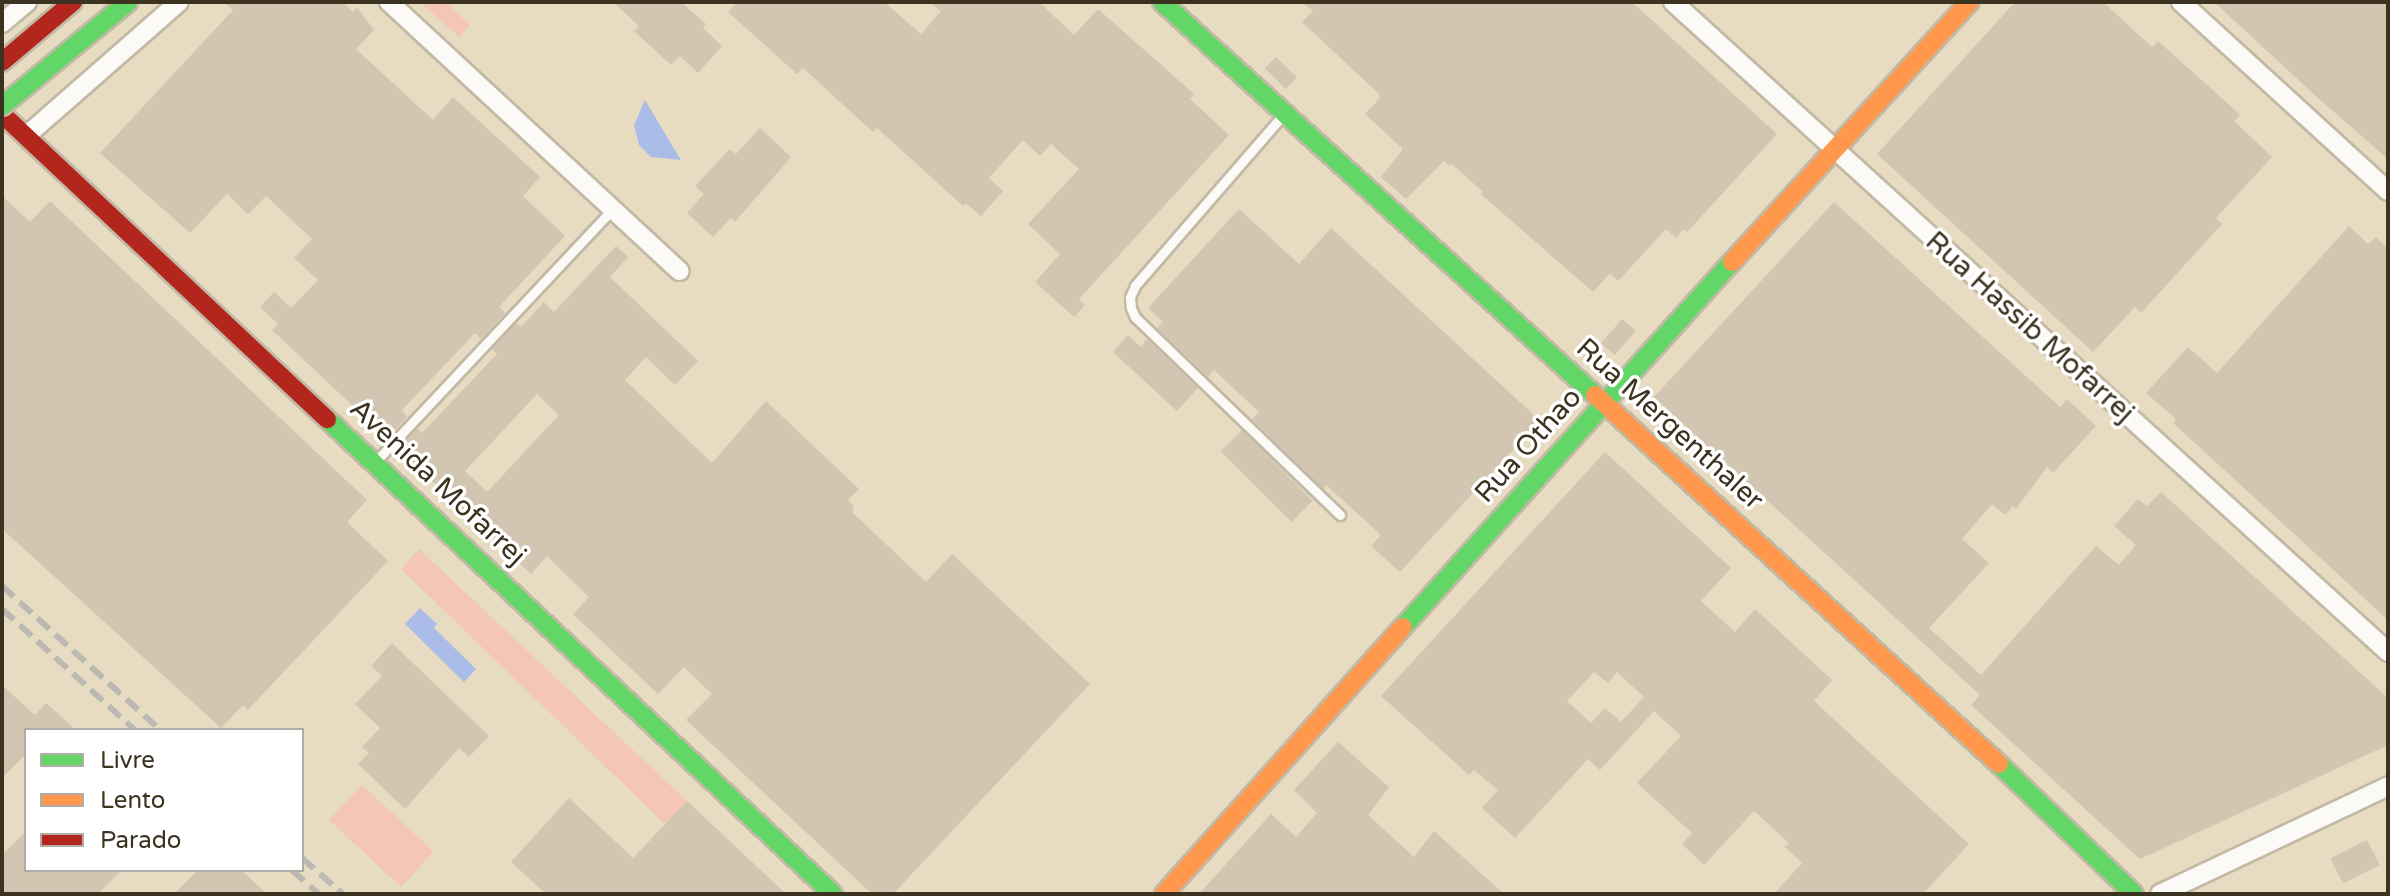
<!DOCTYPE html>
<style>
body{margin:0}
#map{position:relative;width:2390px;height:896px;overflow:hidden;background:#e7dbc1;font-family:"Varela Round",sans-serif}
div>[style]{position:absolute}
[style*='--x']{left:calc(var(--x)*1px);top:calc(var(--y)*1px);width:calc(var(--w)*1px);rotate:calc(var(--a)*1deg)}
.green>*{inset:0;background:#f4c6b5;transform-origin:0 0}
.water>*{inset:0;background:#aabce7}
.building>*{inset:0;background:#d2c5b2;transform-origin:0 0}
.roads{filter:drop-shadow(2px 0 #c2b9a5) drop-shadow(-2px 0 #c2b9a5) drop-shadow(0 2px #c2b9a5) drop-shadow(0 -2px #c2b9a5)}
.lane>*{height:9px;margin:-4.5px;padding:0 4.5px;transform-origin:4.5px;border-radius:4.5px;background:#fbfaf6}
.street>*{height:18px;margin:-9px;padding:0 9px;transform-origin:9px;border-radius:9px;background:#fbfaf6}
.fast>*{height:18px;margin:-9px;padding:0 9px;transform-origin:9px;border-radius:9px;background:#63d668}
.slow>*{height:18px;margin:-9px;padding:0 9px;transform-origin:9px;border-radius:9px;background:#ff974d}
.jam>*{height:18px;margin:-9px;padding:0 9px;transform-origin:9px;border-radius:9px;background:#b3261e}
.rail>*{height:6px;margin-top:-3px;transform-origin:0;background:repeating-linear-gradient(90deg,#bcb9b3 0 16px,transparent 0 24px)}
.bridges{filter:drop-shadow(2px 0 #c2b9a5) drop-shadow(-2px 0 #c2b9a5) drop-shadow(0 2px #c2b9a5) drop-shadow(0 -2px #c2b9a5)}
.fast-bridge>*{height:18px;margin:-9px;padding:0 9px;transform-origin:9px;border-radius:9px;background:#63d668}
.jam-bridge>*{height:18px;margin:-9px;padding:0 9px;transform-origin:9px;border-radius:9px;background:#b3261e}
span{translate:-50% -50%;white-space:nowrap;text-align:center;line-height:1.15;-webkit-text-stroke:7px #fff;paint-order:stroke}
.street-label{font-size:28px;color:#3b3320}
.frame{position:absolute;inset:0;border:4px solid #3b3320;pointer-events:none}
.legend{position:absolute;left:24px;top:728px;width:280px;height:144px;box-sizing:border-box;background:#fff;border:2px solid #b1ada6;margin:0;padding:10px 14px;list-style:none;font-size:24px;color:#3b3320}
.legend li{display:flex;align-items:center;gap:16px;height:40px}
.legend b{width:40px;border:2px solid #b1ada6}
</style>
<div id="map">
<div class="green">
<i style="clip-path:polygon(420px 2px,446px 2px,470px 25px,459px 37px)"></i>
<i style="clip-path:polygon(419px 549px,687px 801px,665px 824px,401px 569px)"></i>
<i style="left:362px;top:785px;width:98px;height:48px;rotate:43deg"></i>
</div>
<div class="water">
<i style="clip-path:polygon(645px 100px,676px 152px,681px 160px,651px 157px,639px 145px,634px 125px)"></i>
<i style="clip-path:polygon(420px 608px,437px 624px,434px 628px,476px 669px,464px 682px,405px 624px)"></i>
</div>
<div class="building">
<i style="clip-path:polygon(224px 2px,343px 2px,353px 12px,357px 7px,374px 30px,356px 49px,433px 120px,453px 97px,540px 177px,523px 196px,565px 236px,499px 307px,505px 313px,481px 339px,475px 333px,402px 410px,407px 417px,387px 438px,272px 330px,278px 324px,260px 307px,274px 292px,291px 308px,318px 280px,294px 258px,312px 239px,266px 196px,248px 214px,227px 194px,190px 233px,100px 153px,233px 10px)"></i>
<i style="clip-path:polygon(613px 2px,681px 2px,706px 24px,703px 28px,722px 46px,698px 73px,680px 56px,671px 65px,634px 31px,639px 26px)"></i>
<i style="clip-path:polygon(737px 2px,884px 2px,921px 34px,941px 11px,930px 2px,1039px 2px,1074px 35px,1098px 9px,1194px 94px,1190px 99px,1229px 135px,1079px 299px,1085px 305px,1074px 317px,1035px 282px,1060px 254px,1028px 224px,1079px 169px,1051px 144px,1040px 156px,1023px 140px,989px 178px,1003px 191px,981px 216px,966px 203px,963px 206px,877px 128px,873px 132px,803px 68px,797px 74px,728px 12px)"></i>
<i style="clip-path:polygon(1302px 2px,1632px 2px,1777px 134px,1687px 232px,1684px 229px,1676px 238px,1666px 229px,1618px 281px,1610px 273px,1593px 292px,1481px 194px,1483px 192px,1452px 164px,1450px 166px,1444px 161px,1406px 199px,1381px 177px,1403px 149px,1365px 114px,1380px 98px,1378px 93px,1302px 22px,1313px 11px)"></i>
<i style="clip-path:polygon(2015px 2px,2103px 2px,2152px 47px,2158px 41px,2224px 100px,2240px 115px,2234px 121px,2272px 157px,2216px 218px,2222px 224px,2141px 313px,2135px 307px,2093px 352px,1877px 154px)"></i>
<i style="clip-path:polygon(2214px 2px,2388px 2px,2388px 159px,2319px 99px)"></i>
<i style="left:1276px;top:57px;width:29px;height:16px;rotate:44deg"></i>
<i style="clip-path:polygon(760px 128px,791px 157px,735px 222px,731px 218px,713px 237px,687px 213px,704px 194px,695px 186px,730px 149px,736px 154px)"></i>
<i style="clip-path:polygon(2px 196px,30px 222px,50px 201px,367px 500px,347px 522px,388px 561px,248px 710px,243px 705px,221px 728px,2px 529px)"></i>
<i style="clip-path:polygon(1834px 202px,2060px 407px,2067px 399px,2096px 426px,2053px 473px,2047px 467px,2016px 509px,2013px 506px,2005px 515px,1992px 504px,1962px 539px,1989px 563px,1929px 628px,1981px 675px,2096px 546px,2119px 565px,2136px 545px,2114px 526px,2138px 499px,2147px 506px,2161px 492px,2388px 698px,2388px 745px,2140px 859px,1971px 705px,1980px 695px,1654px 397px)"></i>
<i style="clip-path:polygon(1239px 209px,1299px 264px,1331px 228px,1535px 416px,1534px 427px,1400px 572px,1371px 546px,1381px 535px,1326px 485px,1323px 489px,1252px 419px,1259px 412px,1214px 370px,1208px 377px,1157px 328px,1163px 322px,1148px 308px)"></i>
<i style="clip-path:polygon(2349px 226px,2368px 244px,2376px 237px,2388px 249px,2388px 620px,2173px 423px,2176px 419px,2146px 393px,2188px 347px,2217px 373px)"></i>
<i style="clip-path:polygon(evenodd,616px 246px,628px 257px,610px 277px,698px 361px,675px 385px,646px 357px,625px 380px,712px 463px,766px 401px,859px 489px,848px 500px,854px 506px,852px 512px,926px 582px,952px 554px,1090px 684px,893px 894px,872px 894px,686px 720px,712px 694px,684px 667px,658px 694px,573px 614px,589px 597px,547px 556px,531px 574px,398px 449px,418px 428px,422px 433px,497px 354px,492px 349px,516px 323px,521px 327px,544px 302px,554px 312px,616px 246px,537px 394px,559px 415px,487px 492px,465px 471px,537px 394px)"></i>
<i style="left:1622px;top:319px;width:18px;height:32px;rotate:41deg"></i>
<i style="clip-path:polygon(1128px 335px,1141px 347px,1147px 339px,1198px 388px,1177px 411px,1113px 352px)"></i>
<i style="left:1242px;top:430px;width:100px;height:30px;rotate:45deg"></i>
<i style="clip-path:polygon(evenodd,1605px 452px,1731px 568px,1701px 601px,1735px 632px,1755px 609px,1832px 680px,1814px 701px,1969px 844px,1923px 894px,1774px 894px,1802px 863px,1785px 847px,1789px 843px,1754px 811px,1704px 865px,1682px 844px,1692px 833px,1637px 783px,1681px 736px,1654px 711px,1600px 770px,1588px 759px,1515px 838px,1482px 808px,1498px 790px,1474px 770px,1469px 775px,1381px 696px,1605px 452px,1594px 672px,1608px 683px,1617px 672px,1644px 697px,1621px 722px,1605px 708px,1591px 723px,1567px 701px,1594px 672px)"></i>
<i style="clip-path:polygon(392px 643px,489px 736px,469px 757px,459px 748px,405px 809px,358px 764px,369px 753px,362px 747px,380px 728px,355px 704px,382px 676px,371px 666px)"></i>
<i style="clip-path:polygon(2px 685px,35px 715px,46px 703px,76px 730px,26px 730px,26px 754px,2px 778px)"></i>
<i style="clip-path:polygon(1338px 742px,1389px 787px,1368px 815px,1414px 857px,1434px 831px,1504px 894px,1199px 894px,1271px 814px,1296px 837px,1317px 813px,1294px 790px)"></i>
<i style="clip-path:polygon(569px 798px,633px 858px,687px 801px,786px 894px,546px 894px,511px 862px)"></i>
<i style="clip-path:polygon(26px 831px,26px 870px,122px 870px,98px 894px,2px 894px,2px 855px)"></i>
<i style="left:2367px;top:840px;width:28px;height:41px;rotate:63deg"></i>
<i style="clip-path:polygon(198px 870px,241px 870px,267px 894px,174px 894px)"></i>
</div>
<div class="roads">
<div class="lane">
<i style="--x:1282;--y:116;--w:225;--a:130.9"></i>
<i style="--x:1135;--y:286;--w:12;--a:114"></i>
<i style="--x:1130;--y:297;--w:11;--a:85"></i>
<i style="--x:1131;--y:308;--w:10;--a:66"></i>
<i style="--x:1135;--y:317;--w:285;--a:44"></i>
<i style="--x:376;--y:461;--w:346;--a:-46.8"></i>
</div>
<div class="street">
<i style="--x:389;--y:2;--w:396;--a:42.8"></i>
<i style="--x:1673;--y:2;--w:966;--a:42.27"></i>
<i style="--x:2181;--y:2;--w:280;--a:42.4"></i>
<i style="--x:2;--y:23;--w:33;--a:-40"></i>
<i style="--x:26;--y:136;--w:203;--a:-41.2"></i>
<i style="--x:2160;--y:894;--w:252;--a:-25.3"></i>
</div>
<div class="fast">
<i style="--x:1162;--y:2;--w:585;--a:42.23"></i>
<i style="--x:327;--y:419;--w:694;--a:43.19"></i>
<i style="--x:1403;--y:627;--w:491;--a:-48"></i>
<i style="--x:1999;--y:764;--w:187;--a:43.9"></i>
</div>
<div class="slow">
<i style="--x:1732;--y:262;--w:352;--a:-47.6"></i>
<i style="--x:1595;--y:395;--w:547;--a:42.41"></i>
<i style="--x:1164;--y:894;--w:358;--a:-48.2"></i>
</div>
<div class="jam">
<i style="--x:2;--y:114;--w:446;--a:43.2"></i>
</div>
</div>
<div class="rail">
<i style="--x:2;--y:586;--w:214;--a:42.3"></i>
<i style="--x:2;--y:609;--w:180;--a:42.3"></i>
<i style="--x:302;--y:858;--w:55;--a:41.3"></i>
<i style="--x:292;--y:870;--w:36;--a:42"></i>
</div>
<div class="bridges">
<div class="fast-bridge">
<i style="--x:2;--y:106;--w:163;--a:-39.5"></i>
</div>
<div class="jam-bridge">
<i style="--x:2;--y:62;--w:93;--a:-40.2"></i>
</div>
</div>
<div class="street-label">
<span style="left:2030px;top:327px;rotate:42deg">Rua Hassib Mofarrej</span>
<span style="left:1670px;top:424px;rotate:42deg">Rua Mergenthaler</span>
<span style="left:1528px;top:445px;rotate:-48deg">Rua Othao</span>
<span style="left:438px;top:482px;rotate:43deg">Avenida Mofarrej</span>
</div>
<div class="frame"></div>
<ul class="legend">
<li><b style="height:10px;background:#63d668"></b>Livre</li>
<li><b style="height:10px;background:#ff974d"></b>Lento</li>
<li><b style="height:10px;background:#b3261e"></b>Parado</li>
</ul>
</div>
